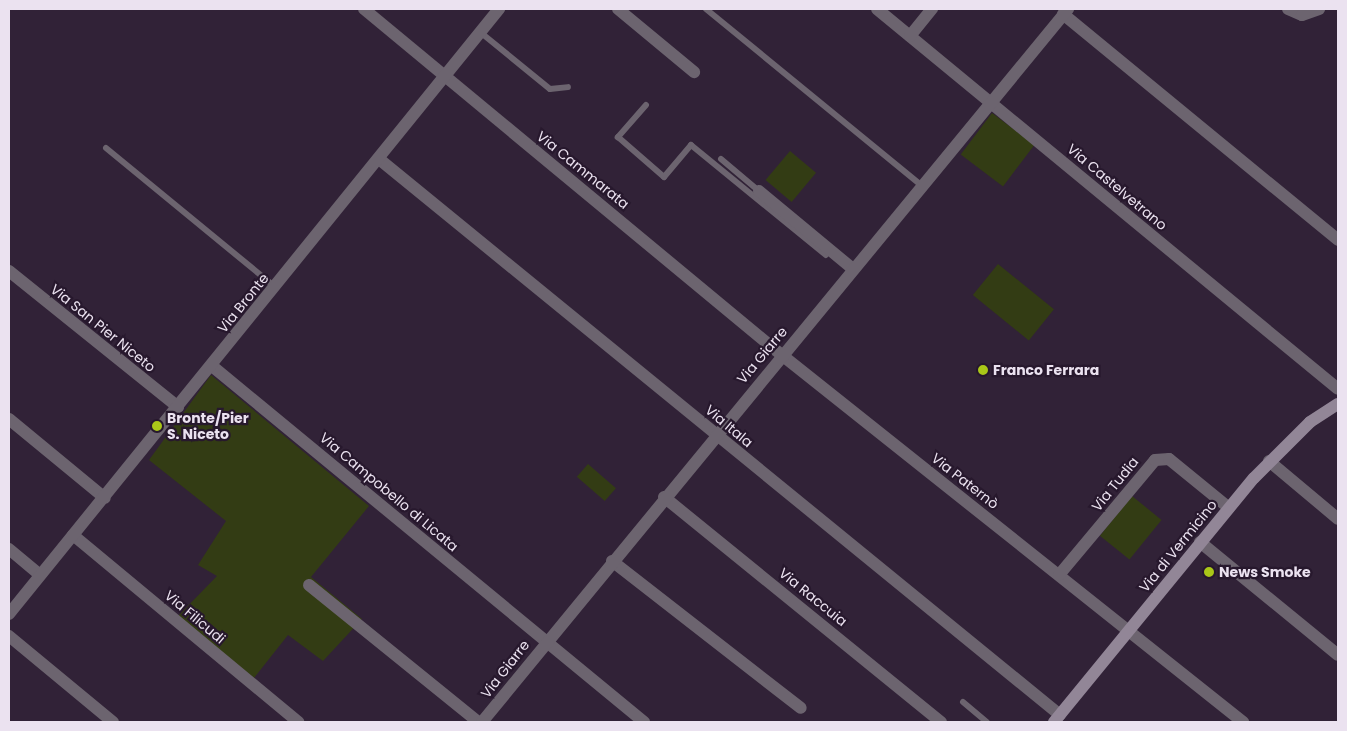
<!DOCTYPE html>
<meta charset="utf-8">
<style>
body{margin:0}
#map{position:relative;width:1347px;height:731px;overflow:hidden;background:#312237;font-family:Poppins,sans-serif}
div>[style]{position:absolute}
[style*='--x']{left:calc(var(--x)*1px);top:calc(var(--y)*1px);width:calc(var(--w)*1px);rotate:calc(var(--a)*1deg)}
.green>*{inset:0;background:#333c14;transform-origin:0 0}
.lane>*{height:6px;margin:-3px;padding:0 3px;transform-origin:3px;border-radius:3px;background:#6c646f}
.street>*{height:12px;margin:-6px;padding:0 6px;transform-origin:6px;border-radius:6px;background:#6c646f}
.secondary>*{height:12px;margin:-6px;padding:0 6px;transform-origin:6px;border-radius:6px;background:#928697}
.dots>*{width:14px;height:14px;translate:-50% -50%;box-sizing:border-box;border:2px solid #27182d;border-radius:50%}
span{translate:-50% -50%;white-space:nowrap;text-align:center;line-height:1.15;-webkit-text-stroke:4.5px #27182d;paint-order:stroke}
.street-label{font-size:14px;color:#ebe2f0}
.poi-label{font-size:14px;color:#ebe2f0;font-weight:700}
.left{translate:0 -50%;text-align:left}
.frame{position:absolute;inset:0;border:10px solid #ebe2f0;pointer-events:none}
</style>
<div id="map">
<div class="green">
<i style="left:992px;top:113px;width:53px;height:52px;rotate:37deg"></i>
<i style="left:790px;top:151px;width:34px;height:38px;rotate:40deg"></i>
<i style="left:998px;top:264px;width:72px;height:40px;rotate:39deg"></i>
<i style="clip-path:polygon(211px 375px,369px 506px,311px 577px,362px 619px,323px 661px,288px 635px,254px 678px,178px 616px,217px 576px,198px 565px,226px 521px,149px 460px)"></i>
<i style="left:588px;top:464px;width:37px;height:17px;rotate:41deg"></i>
<i style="left:1132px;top:496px;width:38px;height:51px;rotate:39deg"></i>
</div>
<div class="lane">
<i style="--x:706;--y:9;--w:278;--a:39.3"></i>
<i style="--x:480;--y:32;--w:90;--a:39.2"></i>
<i style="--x:550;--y:89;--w:18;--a:-6"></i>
<i style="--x:646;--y:105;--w:43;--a:131.2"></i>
<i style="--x:618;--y:137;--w:61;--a:41"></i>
<i style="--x:664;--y:177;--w:42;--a:-49.8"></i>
<i style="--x:691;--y:145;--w:174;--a:39.2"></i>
<i style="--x:106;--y:148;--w:219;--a:39.4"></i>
<i style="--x:721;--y:159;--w:50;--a:40.1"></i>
<i style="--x:963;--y:702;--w:31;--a:40"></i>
</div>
<div class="street">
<i style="--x:364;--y:9;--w:531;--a:39.65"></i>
<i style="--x:773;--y:348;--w:601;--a:38.51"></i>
<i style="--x:618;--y:9;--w:99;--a:39.7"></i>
<i style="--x:877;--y:9;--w:597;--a:39.5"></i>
<i style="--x:1288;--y:9;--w:15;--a:23"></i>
<i style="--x:1302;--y:15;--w:18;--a:-19"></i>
<i style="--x:1063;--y:14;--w:356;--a:39.4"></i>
<i style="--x:910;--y:36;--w:35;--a:-51"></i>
<i style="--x:379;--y:159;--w:879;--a:39.23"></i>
<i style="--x:759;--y:191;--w:122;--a:39.7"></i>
<i style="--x:9;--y:271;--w:217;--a:38.8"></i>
<i style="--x:212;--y:366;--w:560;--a:39.49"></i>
<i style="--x:9;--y:419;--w:124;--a:39.5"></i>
<i style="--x:1269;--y:461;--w:90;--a:40"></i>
<i style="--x:664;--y:497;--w:357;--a:39.1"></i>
<i style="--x:73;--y:535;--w:293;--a:39.7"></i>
<i style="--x:1200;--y:542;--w:178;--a:39.3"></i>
<i style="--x:9;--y:549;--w:40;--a:40"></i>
<i style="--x:612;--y:561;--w:239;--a:37.9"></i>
<i style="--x:1059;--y:575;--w:150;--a:-50.1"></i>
<i style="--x:1155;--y:460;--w:14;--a:-4"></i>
<i style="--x:1169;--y:459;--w:77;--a:39.2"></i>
<i style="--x:309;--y:585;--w:218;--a:39"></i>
<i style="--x:9;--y:614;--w:779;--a:-51"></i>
<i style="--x:9;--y:636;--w:135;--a:39.6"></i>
<i style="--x:482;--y:722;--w:923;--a:-50.58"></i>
</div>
<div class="secondary">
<i style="--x:1054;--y:722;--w:315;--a:-50.7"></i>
<i style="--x:1254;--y:478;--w:79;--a:-45"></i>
<i style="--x:1310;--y:422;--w:33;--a:-33"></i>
</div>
<div class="dots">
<i style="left:983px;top:370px;background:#aac718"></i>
<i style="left:157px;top:426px;background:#aac718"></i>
<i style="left:1209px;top:572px;background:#aac718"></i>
</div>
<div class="street-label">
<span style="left:583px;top:170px;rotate:39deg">Via Cammarata</span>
<span style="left:1117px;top:187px;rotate:40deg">Via Castelvetrano</span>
<span style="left:243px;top:303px;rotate:-51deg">Via Bronte</span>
<span style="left:103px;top:328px;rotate:39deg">Via San Pier Niceto</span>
<span style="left:762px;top:355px;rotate:-50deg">Via Giarre</span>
<span style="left:729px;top:426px;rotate:40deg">Via Itala</span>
<span style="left:965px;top:481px;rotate:38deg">Via Paternò</span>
<span style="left:1115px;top:484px;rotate:-51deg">Via Tudia</span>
<span style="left:389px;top:492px;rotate:40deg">Via Campobello di Licata</span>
<span style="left:1178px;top:546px;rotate:-51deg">Via di Vermicino</span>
<span style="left:813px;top:597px;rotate:39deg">Via Raccuia</span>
<span style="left:195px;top:617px;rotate:40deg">Via Filicudi</span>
<span style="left:505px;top:669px;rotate:-52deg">Via Giarre</span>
</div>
<div class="poi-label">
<span class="left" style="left:993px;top:370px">Franco Ferrara</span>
<span class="left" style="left:167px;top:426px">Bronte/Pier<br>S. Niceto</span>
<span class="left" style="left:1219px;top:572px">News Smoke</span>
</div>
<div class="frame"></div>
</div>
